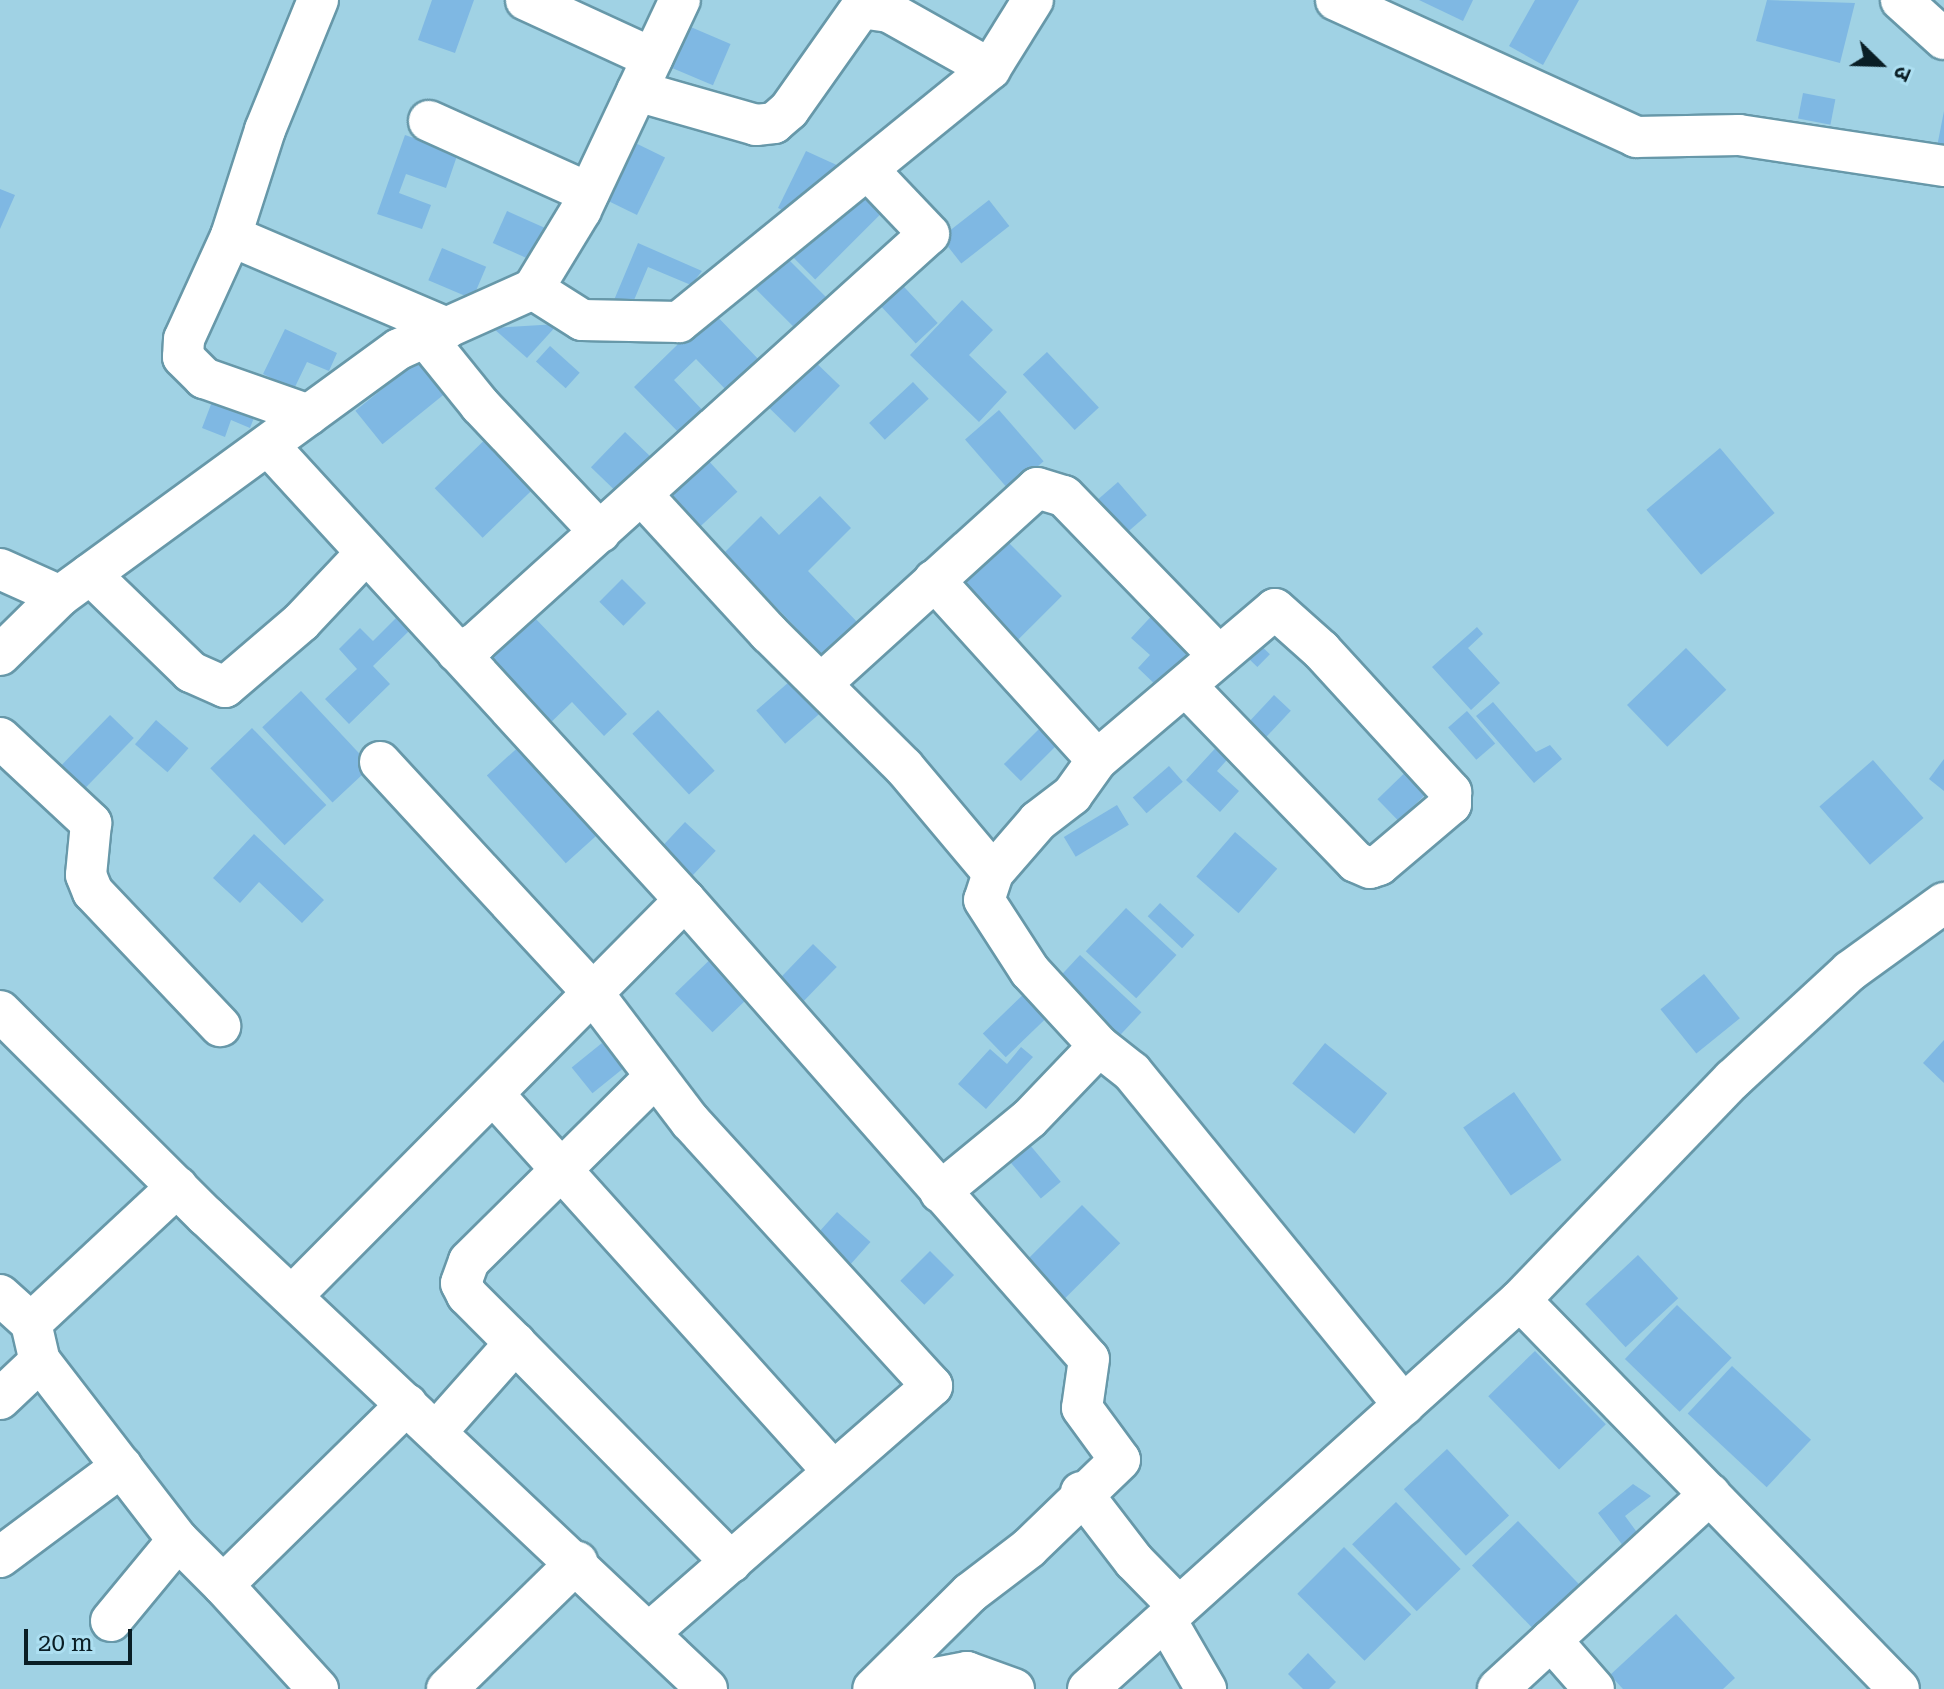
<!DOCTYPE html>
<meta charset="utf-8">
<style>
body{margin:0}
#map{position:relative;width:1944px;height:1689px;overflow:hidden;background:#a0d2e4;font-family:"Roboto Serif","Noto Sans Devanagari",serif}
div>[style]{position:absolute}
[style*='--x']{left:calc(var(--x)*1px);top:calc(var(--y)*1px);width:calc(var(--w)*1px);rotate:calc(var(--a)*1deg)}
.building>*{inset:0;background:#7fb8e3;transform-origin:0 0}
.roads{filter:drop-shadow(2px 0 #6798a9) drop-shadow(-2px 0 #6798a9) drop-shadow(0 2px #6798a9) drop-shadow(0 -2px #6798a9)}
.minor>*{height:40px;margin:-20px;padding:0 20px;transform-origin:20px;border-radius:20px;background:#fff}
span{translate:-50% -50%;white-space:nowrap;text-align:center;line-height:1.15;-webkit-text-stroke:6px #addff1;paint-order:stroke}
.north{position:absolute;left:1840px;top:24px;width:80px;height:80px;-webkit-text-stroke:6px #addff1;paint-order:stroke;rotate:113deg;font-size:22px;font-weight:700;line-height:32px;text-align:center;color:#0a1e25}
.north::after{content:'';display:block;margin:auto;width:28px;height:36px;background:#0a1e25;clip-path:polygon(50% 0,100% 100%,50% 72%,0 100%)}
.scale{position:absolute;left:24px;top:1629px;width:108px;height:36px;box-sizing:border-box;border:4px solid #0a1e25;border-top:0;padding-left:10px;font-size:24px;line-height:28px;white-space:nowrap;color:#0a1e25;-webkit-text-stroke:6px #addff1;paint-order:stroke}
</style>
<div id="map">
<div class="building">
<i style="clip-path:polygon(432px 0,474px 0,455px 53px,418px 40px)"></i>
<i style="clip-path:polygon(1419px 0,1473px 0,1463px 21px)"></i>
<i style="clip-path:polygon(1535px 0,1579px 0,1543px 65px,1509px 46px)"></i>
<i style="clip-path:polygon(1767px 0,1855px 3px,1840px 63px,1756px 41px)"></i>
<i style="left:679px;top:22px;width:56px;height:45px;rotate:23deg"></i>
<i style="left:1803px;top:93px;width:33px;height:26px;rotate:11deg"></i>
<i style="clip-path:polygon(1944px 111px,1944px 158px,1935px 157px)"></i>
<i style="clip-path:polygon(405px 135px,458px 153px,446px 188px,406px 174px,399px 193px,431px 205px,422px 229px,377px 214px)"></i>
<i style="left:621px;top:136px;width:49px;height:64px;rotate:26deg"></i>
<i style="clip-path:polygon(806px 151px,852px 172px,791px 214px,778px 208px)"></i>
<i style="left:864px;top:184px;width:33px;height:102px;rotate:45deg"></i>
<i style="clip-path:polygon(0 189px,15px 195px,0 229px)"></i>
<i style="left:989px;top:200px;width:33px;height:61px;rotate:52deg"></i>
<i style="left:507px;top:211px;width:57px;height:35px;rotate:24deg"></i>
<i style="clip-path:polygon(638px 243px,702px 271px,691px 285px,648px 267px,626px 319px,609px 312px)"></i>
<i style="left:442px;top:248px;width:48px;height:35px;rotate:23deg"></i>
<i style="left:781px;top:252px;width:71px;height:44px;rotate:45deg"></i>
<i style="left:892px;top:274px;width:67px;height:30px;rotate:47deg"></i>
<i style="clip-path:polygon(962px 300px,993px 330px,969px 355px,1007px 392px,979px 422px,910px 355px)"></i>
<i style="clip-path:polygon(712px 311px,761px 362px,729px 393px,696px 359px,674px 380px,707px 415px,684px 438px,634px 387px)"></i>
<i style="clip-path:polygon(558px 324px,527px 358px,493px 328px)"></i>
<i style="clip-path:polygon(285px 329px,337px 353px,329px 371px,307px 362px,294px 389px,263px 374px)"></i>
<i style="left:550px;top:346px;width:40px;height:21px;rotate:42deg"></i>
<i style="left:1047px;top:352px;width:76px;height:33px;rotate:47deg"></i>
<i style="left:423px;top:356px;width:43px;height:87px;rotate:51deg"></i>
<i style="left:809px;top:356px;width:43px;height:65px;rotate:44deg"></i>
<i style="left:913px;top:382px;width:23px;height:60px;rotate:47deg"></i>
<i style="clip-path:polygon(218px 386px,260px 402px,250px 428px,231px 420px,225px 437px,202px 428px)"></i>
<i style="left:999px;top:410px;width:68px;height:45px;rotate:49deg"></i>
<i style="left:498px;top:427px;width:69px;height:88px;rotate:46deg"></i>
<i style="left:625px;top:432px;width:49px;height:49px;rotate:44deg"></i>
<i style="left:1720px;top:448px;width:85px;height:96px;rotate:50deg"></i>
<i style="left:704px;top:456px;width:49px;height:56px;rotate:47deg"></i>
<i style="left:1118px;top:482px;width:44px;height:43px;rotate:49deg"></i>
<i style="clip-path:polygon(820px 496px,851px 528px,808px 571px,861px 626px,826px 659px,724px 553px,761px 516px,779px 535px)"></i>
<i style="left:994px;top:528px;width:96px;height:69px;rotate:45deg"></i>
<i style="left:622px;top:579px;width:34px;height:32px;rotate:45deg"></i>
<i style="clip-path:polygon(1159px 608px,1200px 646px,1160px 689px,1138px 668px,1150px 655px,1131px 638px)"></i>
<i style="clip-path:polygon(534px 617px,627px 714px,604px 736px,572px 702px,544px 729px,483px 665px)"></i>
<i style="clip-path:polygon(396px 618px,409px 631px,373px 666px,390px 684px,349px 724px,325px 699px,357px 669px,339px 649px,360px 628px,373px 641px)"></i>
<i style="clip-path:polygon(1477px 627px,1483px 634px,1468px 648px,1500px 683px,1471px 710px,1432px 667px)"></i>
<i style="left:1249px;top:634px;width:29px;height:18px;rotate:44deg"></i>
<i style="left:1686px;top:648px;width:58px;height:82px;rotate:46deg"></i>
<i style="left:797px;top:675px;width:44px;height:54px;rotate:49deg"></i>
<i style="left:301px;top:691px;width:103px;height:53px;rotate:47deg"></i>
<i style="left:1274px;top:695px;width:23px;height:52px;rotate:43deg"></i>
<i style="clip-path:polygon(1493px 702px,1536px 752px,1550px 745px,1562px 759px,1534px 783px,1476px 716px)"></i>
<i style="left:658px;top:710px;width:83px;height:35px;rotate:47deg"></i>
<i style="left:1467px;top:711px;width:43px;height:25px;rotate:49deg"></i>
<i style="left:110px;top:715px;width:33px;height:76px;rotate:44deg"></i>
<i style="left:1052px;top:716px;width:24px;height:68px;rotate:45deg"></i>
<i style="left:156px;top:720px;width:43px;height:32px;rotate:41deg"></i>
<i style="left:252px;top:728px;width:107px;height:58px;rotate:46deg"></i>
<i style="clip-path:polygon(1222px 741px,1234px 752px,1217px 771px,1239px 791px,1220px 812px,1186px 780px)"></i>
<i style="left:524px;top:742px;width:118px;height:50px;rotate:48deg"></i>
<i style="clip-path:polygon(1944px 759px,1944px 791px,1929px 779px)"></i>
<i style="left:1873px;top:760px;width:77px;height:71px;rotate:49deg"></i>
<i style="left:1417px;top:761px;width:30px;height:55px;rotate:46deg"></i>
<i style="left:1169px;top:766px;width:21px;height:48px;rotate:49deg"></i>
<i style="left:1117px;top:805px;width:23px;height:62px;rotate:59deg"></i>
<i style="left:685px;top:822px;width:42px;height:34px;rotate:43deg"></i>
<i style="left:1235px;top:832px;width:56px;height:59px;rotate:41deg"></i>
<i style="clip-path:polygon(254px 834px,324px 900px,302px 923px,259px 882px,240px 903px,213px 878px)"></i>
<i style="left:1160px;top:903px;width:47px;height:18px;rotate:43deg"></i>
<i style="left:1126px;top:908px;width:69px;height:59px;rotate:43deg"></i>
<i style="left:813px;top:944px;width:33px;height:52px;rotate:44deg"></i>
<i style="left:721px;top:949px;width:54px;height:64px;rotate:46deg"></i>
<i style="left:1080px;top:955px;width:84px;height:40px;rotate:43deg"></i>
<i style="left:1704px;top:974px;width:57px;height:56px;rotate:51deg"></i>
<i style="left:1031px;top:987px;width:33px;height:67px;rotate:46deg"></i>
<i style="clip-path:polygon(1944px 1040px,1944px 1083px,1923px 1063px)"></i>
<i style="left:602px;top:1043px;width:33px;height:39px;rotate:51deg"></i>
<i style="left:1325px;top:1043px;width:80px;height:52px;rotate:39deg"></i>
<i style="clip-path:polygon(1021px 1047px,1033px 1057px,986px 1109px,958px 1084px,990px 1049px,1007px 1064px)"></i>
<i style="left:1514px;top:1092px;width:83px;height:62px;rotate:55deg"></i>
<i style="left:1019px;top:1132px;width:65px;height:26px;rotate:50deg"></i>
<i style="left:1082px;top:1205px;width:54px;height:85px;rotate:45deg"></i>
<i style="left:837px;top:1212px;width:45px;height:33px;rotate:42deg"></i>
<i style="left:930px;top:1251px;width:34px;height:42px;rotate:45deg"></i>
<i style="left:1638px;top:1255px;width:59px;height:72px;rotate:47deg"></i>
<i style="left:1677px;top:1305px;width:76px;height:75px;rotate:44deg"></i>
<i style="left:1535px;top:1351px;width:102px;height:65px;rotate:46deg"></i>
<i style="left:1732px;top:1366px;width:108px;height:65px;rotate:43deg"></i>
<i style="left:1447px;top:1449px;width:91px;height:59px;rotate:47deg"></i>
<i style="clip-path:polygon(1633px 1484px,1651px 1496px,1625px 1516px,1639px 1535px,1624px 1547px,1598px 1513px)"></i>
<i style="left:1396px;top:1502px;width:93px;height:61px;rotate:46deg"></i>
<i style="left:1518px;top:1521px;width:98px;height:64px;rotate:46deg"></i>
<i style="left:1344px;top:1547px;width:95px;height:66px;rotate:45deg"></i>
<i style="clip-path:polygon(1676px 1614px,1735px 1678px,1723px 1689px,1623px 1689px,1610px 1675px)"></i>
<i style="clip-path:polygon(1308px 1653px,1336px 1682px,1329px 1689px,1303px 1689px,1288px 1674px)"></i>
</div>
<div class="roads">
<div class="minor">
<i style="--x:318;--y:0;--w:140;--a:112.2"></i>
<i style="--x:265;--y:130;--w:111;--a:107.8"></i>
<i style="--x:231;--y:236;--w:235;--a:23.1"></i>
<i style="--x:526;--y:0;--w:139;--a:24.7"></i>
<i style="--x:1336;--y:0;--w:330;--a:24.5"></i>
<i style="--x:1636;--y:137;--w:103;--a:-1.1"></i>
<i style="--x:1739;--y:135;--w:207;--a:8.6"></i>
<i style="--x:1901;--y:0;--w:58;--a:42.2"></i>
<i style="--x:637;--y:91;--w:124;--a:15.9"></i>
<i style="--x:756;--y:125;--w:18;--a:-6"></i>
<i style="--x:774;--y:123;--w:20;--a:-41"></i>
<i style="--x:789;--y:110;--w:125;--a:-54.8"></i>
<i style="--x:861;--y:8;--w:28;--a:8"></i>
<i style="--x:889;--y:12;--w:116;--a:29.4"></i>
<i style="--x:429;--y:121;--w:175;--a:24.2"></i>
<i style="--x:231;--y:236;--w:113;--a:114.5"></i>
<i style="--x:184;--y:339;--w:18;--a:93"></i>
<i style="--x:183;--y:357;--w:30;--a:45"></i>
<i style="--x:204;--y:378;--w:111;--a:19.4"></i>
<i style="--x:533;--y:289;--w:58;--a:32.3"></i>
<i style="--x:582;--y:320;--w:97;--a:1.2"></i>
<i style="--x:679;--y:322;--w:401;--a:-39.1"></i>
<i style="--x:990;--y:69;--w:81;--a:-58.1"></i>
<i style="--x:426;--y:338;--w:86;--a:51.1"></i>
<i style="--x:480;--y:405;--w:175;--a:46.6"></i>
<i style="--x:268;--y:445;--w:617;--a:47.5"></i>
<i style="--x:642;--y:495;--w:188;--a:47.4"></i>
<i style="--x:769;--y:633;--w:190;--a:44.8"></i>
<i style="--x:904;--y:767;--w:138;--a:50"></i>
<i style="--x:993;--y:873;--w:28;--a:108"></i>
<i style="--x:984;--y:900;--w:85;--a:57.1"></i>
<i style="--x:1030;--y:971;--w:102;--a:47.4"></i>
<i style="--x:1099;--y:1046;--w:42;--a:38.2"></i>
<i style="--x:1132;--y:1072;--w:430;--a:50.8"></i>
<i style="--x:0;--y:569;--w:66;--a:24.2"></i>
<i style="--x:90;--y:574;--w:141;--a:44.1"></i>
<i style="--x:191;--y:672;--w:37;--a:24"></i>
<i style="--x:225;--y:687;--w:100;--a:-40.5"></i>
<i style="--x:301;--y:622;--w:95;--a:-46.7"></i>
<i style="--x:934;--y:580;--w:243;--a:47.8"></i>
<i style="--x:457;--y:652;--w:21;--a:-25"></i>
<i style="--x:476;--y:643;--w:610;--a:-42.08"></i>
<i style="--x:929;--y:234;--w:88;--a:-133.6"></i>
<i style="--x:0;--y:655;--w:84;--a:-44.5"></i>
<i style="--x:60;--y:596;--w:419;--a:-36.1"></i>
<i style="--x:399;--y:349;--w:147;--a:-24.1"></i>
<i style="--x:533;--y:289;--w:92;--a:-58.7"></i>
<i style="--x:581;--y:210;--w:232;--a:-64.8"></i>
<i style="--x:822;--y:683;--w:290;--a:-42.2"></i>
<i style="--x:1037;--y:488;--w:28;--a:17"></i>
<i style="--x:1064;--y:496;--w:223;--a:45.9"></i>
<i style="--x:0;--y:738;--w:125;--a:43"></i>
<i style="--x:91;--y:823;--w:52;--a:95.5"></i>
<i style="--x:86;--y:875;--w:18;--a:68"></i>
<i style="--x:93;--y:892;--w:185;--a:46.5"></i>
<i style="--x:380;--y:762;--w:313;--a:47.3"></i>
<i style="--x:592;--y:992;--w:162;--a:52.8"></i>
<i style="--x:690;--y:1121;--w:359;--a:47.6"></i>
<i style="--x:932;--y:1386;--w:373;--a:138.9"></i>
<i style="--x:993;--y:873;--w:69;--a:-49.1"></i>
<i style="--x:1038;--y:821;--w:43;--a:-37.4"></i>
<i style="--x:1072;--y:795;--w:43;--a:-54.5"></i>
<i style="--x:1097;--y:760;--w:233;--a:-40.3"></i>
<i style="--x:1275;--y:609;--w:62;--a:41.7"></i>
<i style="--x:1321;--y:650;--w:193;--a:47.5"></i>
<i style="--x:1451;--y:792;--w:12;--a:90"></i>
<i style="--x:1451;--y:804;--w:94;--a:139.7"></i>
<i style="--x:1379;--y:865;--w:9;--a:162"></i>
<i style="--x:1370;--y:868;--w:15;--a:-157"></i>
<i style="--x:1356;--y:862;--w:245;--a:-134"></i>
<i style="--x:0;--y:1011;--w:291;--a:44.9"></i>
<i style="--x:206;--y:1216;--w:689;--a:43.35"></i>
<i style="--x:494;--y:1095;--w:503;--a:47.98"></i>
<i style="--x:940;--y:1192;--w:115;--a:-39.4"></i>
<i style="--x:1029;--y:1119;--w:101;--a:-46.2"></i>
<i style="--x:0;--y:1295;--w:42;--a:42.1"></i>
<i style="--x:31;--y:1323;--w:39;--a:77"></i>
<i style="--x:40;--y:1361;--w:226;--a:52.4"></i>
<i style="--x:178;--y:1540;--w:64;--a:45"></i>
<i style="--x:223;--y:1585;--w:258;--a:-44.5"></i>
<i style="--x:292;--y:1296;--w:558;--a:-45.22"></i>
<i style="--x:685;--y:900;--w:611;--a:48.65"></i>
<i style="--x:1089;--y:1359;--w:49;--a:98.1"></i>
<i style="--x:1082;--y:1408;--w:64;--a:53.8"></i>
<i style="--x:1120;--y:1460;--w:127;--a:136"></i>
<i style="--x:1029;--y:1548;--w:74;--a:142.7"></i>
<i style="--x:970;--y:1593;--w:136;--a:135.3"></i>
<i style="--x:1520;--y:1300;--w:543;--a:45.75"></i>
<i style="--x:31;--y:1323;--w:200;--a:-43"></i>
<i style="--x:515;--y:1343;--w:308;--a:45.4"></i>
<i style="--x:0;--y:1399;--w:55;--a:-43.5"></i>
<i style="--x:437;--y:1431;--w:118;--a:-48.4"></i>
<i style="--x:515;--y:1343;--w:68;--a:-135"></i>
<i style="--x:467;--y:1295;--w:13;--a:-117"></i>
<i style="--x:461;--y:1283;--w:23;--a:-70"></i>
<i style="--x:469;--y:1261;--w:262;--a:-44.7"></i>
<i style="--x:1081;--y:1492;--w:87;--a:52.5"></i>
<i style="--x:1134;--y:1561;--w:64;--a:45.6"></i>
<i style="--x:0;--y:1557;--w:152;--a:-36.7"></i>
<i style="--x:223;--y:1585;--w:141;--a:47.6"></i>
<i style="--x:1166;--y:1620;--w:80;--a:59.9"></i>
<i style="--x:111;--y:1621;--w:105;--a:-50.4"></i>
<i style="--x:1551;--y:1640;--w:65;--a:48.7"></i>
<i style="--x:447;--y:1689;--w:182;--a:-44.3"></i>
<i style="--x:879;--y:1689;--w:90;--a:-10.9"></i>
<i style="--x:967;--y:1672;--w:50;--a:19.9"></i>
<i style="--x:1088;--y:1689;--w:581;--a:-42"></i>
<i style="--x:1520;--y:1300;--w:307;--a:-46.1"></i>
<i style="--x:1733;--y:1079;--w:159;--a:-42.7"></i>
<i style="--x:1850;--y:971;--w:116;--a:-35.9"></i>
<i style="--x:1498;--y:1689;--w:288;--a:-42.6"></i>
</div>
</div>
<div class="north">उ</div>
<div class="scale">20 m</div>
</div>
